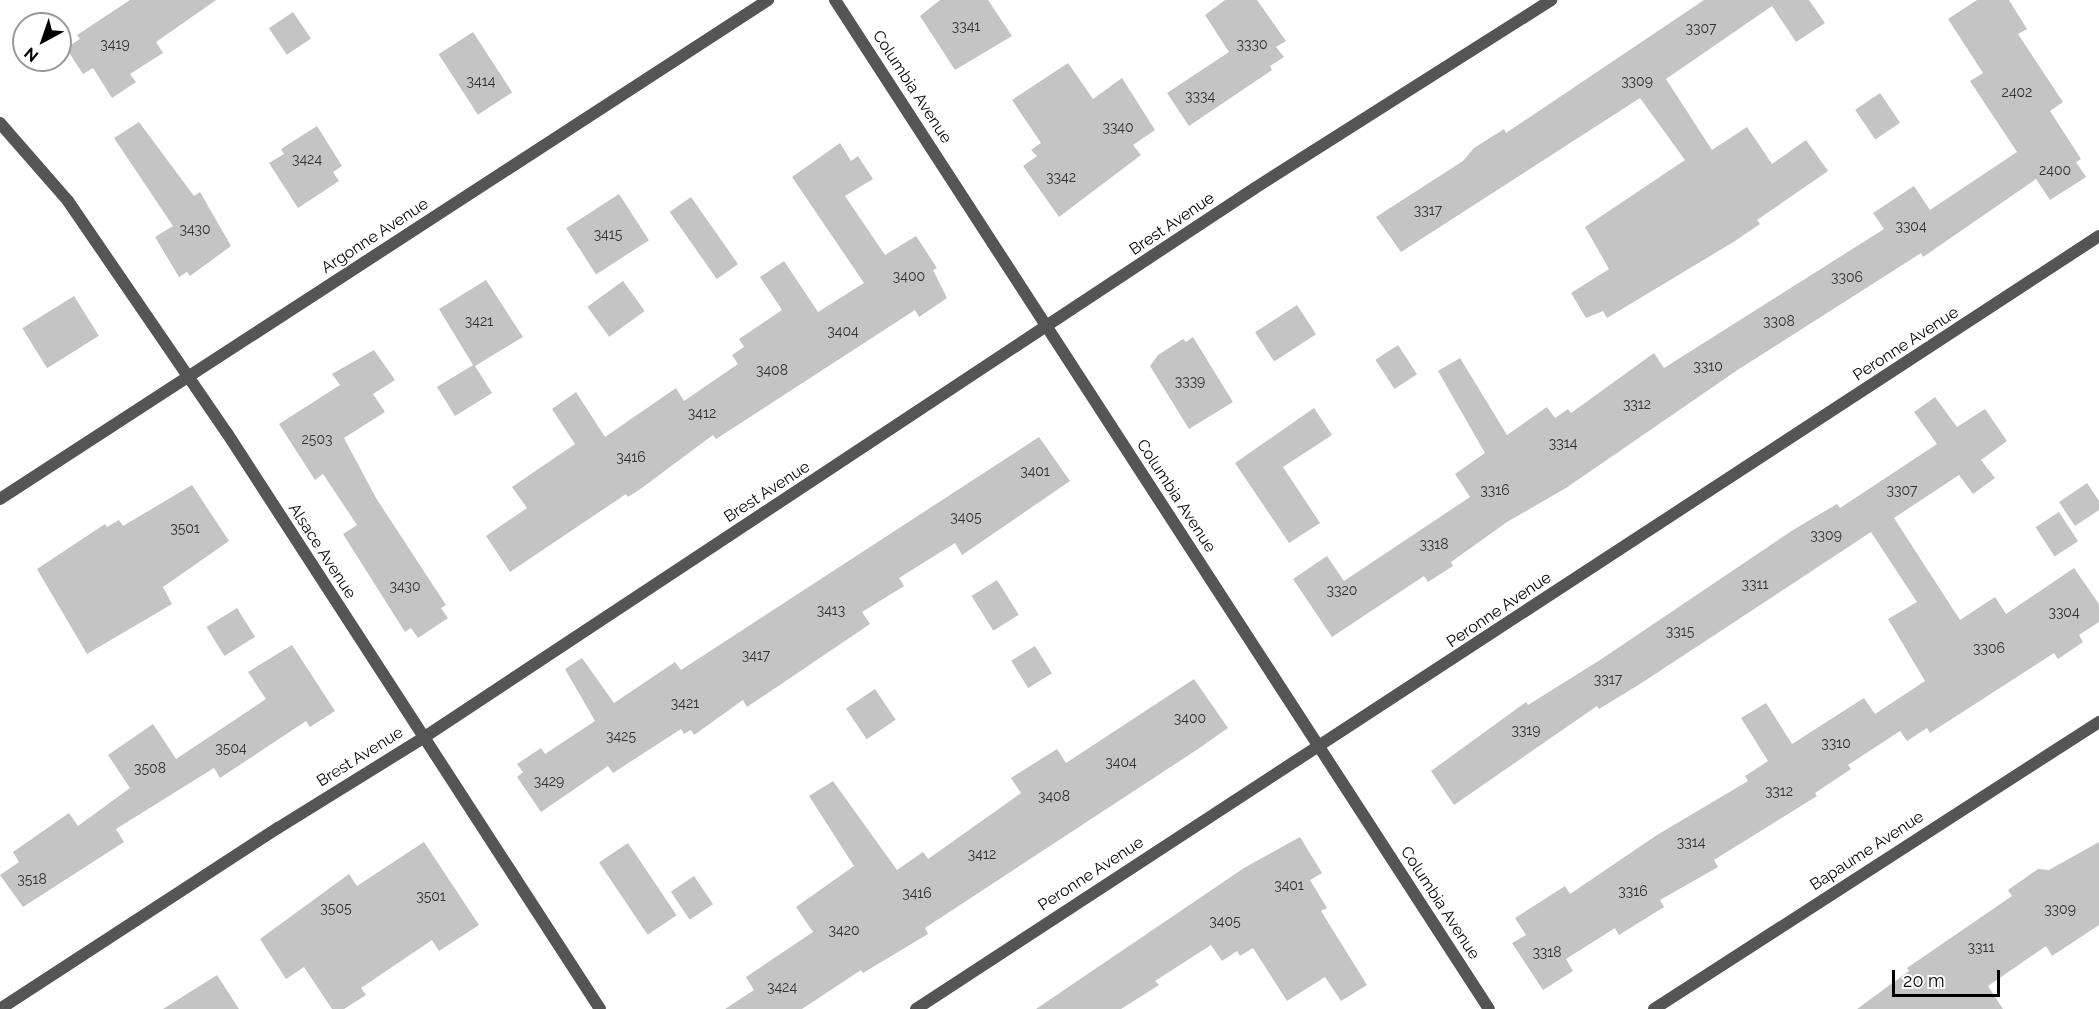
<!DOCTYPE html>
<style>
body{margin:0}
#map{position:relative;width:2099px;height:1009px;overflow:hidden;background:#fff;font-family:Raleway,sans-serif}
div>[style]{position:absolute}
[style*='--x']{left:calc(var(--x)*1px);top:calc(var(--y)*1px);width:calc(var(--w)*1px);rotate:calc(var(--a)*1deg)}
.building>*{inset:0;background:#c4c4c4;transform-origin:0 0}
.minor>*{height:12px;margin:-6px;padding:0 6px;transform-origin:6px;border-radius:6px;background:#555}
span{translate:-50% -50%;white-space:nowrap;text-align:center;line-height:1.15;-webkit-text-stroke:4.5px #fff;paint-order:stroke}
.number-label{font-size:14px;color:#313131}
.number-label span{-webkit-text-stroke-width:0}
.street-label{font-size:16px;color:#000}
.north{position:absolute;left:12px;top:12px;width:60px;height:60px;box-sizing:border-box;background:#fff;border:2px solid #999;border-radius:50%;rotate:220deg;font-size:16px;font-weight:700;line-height:24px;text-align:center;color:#000}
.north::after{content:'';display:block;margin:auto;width:21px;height:27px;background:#000;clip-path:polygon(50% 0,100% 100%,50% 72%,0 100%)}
.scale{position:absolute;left:1892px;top:970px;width:108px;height:27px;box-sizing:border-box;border:3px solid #000;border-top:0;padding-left:8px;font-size:18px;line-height:21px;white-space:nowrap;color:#000;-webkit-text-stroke:4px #fff;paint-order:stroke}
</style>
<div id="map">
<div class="building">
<i style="clip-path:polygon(130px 0,216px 0,156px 42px,163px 53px,130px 74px,136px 82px,112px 98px,93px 68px,83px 74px,66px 48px,80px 39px,77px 35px)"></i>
<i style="clip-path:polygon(940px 0,988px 0,1012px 36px,955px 70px,920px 16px)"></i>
<i style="clip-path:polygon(1225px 0,1257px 0,1286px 41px,1276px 47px,1284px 57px,1270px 66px,1272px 70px,1189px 126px,1167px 93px,1229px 52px,1205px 15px)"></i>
<i style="clip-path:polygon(1704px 0,1809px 0,1825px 23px,1796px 42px,1772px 6px,1666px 79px,1712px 150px,1747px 127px,1772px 164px,1806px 140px,1828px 171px,1757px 220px,1760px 224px,1735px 241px,1607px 318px,1603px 311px,1586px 318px,1571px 293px,1609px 269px,1585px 227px,1685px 160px,1640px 98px,1401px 252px,1376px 217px,1463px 161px,1474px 148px,1504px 129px,1506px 133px)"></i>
<i style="clip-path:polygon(1977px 0,2009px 0,2027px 29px,2018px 34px,2063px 102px,2050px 111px,2081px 159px,2076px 162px,2086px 177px,2050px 200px,2036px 179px,1923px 257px,1921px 253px,1907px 262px,1739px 369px,1566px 488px,1507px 522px,1451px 562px,1453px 566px,1428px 582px,1424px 576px,1332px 637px,1293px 579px,1327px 556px,1344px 581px,1470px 497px,1455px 474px,1485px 453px,1438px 371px,1460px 358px,1507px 435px,1547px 407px,1555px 418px,1568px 409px,1571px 413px,1654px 353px,1664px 368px,1884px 229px,1873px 213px,1914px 186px,1930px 210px,2017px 152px,1970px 81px,1983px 73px,1948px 19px)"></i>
<i style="left:293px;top:12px;width:32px;height:29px;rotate:56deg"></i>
<i style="left:473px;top:32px;width:72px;height:41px;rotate:57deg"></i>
<i style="clip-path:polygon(1068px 63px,1093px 99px,1122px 78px,1155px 130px,1133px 145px,1141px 155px,1059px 217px,1023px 166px,1037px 156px,1031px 150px,1041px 143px,1012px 100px)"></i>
<i style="left:1880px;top:93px;width:36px;height:30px;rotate:56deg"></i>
<i style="clip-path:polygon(139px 122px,194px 196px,200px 192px,231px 246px,190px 276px,187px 272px,179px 277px,155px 237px,173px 226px,114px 138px)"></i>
<i style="clip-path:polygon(317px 126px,342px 166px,333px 172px,339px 181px,298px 208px,269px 163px,284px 154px,281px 149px)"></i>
<i style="clip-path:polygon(840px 143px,851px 161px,858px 156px,873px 179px,845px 196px,885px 255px,916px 236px,937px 268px,933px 270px,947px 298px,919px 317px,915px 310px,716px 439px,713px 435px,639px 490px,628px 497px,626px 494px,510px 572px,486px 536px,527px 508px,512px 487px,575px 444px,552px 409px,576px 392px,605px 437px,676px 388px,684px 401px,738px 364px,732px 355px,744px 347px,739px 339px,782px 310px,760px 277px,784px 261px,818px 312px,864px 283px,792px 177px)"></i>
<i style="left:619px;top:194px;width:55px;height:63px;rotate:57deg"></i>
<i style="left:691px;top:197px;width:82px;height:26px;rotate:55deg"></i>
<i style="clip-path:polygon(486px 280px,523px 337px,475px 366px,492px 393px,455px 416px,437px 387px,473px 365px,439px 309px)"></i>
<i style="left:623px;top:281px;width:37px;height:44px;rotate:54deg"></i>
<i style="left:74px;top:296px;width:47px;height:61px;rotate:58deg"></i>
<i style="left:1297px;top:305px;width:35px;height:50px;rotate:57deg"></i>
<i style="clip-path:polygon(1193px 337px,1233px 402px,1189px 429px,1150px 366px,1158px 355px,1183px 339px,1186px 342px)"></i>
<i style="left:1398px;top:345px;width:35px;height:27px;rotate:57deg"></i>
<i style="clip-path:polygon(374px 350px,395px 380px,373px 394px,385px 412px,344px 438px,376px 498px,446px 605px,441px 608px,448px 618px,418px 638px,411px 628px,405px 632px,343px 534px,357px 525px,323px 474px,315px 480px,279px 424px,340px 385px,332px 374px)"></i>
<i style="clip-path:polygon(1935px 397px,1957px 427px,1985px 409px,2007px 441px,1981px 460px,1995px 478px,1973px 494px,1959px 475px,1894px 518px,1960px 620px,1995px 597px,2006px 614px,2074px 568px,2099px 604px,2099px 622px,2079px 635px,2083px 642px,2058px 659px,2054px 653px,1930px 733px,1927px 728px,1907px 741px,1900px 731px,1848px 765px,1851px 769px,1815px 793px,1817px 796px,1714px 860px,1718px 867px,1660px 900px,1664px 907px,1619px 935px,1615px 928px,1566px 959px,1573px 971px,1543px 990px,1512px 943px,1526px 935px,1515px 918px,1565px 886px,1570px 894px,1657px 835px,1748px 781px,1745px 776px,1768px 761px,1741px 718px,1766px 703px,1792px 744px,1864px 698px,1875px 714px,1925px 681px,1888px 619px,1917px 602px,1871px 532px,1640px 684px,1599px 709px,1597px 706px,1454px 805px,1431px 771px,1526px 702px,1528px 705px,1600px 660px,1793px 530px,1837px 504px,1840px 508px,1937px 444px,1914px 412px)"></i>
<i style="clip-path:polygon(1314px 408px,1332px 435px,1283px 467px,1320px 523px,1289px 543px,1235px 463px)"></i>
<i style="clip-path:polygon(1039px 437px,1070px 481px,962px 555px,955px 543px,899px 578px,904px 586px,862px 612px,870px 624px,747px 707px,743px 700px,694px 735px,691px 730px,684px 734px,681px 729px,613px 773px,608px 766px,541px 812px,517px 777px,523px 772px,517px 764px,541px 748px,545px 754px,595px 721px,565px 669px,582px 658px,614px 703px,675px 662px,681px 670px)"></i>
<i style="clip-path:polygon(2087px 483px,2099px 501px,2099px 510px,2075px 526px,2059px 502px)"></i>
<i style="clip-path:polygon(192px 485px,229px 541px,163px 587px,172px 604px,87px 654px,37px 569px,105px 524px,107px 527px,119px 520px,123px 526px)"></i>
<i style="left:2059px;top:512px;width:35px;height:28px;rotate:57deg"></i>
<i style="left:997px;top:580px;width:41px;height:30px;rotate:58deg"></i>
<i style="left:237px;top:608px;width:34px;height:36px;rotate:58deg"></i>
<i style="clip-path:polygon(292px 645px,335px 711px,310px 727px,306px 721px,220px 778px,214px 768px,116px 829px,124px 842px,23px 907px,0 875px,19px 862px,13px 852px,69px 813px,78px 826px,130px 788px,108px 755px,153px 724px,176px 759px,266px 699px,248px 672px)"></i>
<i style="left:1035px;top:646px;width:32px;height:28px;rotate:58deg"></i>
<i style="clip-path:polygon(1194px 679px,1228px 728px,1198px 749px,925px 928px,928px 934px,863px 973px,861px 970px,802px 1009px,725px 1009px,754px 990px,746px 977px,813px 932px,796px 907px,854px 866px,809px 796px,833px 781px,897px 870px,923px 852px,928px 859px,1021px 793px,1011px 778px,1057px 749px,1066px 763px)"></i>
<i style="left:875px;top:689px;width:37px;height:35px;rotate:56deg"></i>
<i style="clip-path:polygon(1300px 837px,1322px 873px,1310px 880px,1327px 908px,1321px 911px,1367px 985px,1341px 1001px,1325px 977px,1287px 1001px,1253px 948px,1240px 956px,1237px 951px,1222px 961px,1211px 945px,1155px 981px,1159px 985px,1121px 1009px,1036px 1009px,1244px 868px)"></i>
<i style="clip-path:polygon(424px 842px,479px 925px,439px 951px,432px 940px,361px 988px,366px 995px,344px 1009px,332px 1009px,304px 967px,286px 979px,260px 939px,349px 874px,357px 886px)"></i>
<i style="clip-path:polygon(2099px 842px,2099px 925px,2052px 956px,2046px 946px,1988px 986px,2003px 1009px,1857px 1009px,1909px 971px,1907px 968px,2012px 896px,2008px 890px,2038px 869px,2049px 870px)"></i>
<i style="left:628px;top:843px;width:87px;height:35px;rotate:56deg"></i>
<i style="left:694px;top:876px;width:34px;height:28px;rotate:56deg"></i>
<i style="clip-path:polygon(217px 975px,239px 1009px,163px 1009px)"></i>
</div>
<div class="minor">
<i style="--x:835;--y:0;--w:1202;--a:57.05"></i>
<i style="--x:0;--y:123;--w:103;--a:48.9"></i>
<i style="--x:68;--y:201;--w:281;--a:55.6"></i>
<i style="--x:227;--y:433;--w:686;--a:57.07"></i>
<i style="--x:0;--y:499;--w:916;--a:-33.01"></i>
<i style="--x:0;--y:1009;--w:332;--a:-33.1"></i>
<i style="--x:278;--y:828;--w:171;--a:-31.8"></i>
<i style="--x:423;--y:738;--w:997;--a:-33.47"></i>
<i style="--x:1255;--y:188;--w:351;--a:-32.4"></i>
<i style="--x:916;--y:1009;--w:1413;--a:-33.16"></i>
<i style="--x:1654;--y:1009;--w:530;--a:-32.82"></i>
</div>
<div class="number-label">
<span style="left:966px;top:26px">3341</span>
<span style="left:1701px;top:28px">3307</span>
<span style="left:115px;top:44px">3419</span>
<span style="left:1252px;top:44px">3330</span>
<span style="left:481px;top:81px">3414</span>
<span style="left:1637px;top:81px">3309</span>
<span style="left:2017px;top:92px">2402</span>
<span style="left:1200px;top:96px">3334</span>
<span style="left:1118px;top:127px">3340</span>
<span style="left:307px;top:159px">3424</span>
<span style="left:2055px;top:170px">2400</span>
<span style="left:1061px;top:177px">3342</span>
<span style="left:1428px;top:210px">3317</span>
<span style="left:1911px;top:226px">3304</span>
<span style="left:195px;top:229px">3430</span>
<span style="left:608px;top:234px">3415</span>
<span style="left:909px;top:276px">3400</span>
<span style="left:1847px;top:277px">3306</span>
<span style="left:479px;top:321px">3421</span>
<span style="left:1779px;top:321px">3308</span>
<span style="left:843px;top:331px">3404</span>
<span style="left:1708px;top:366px">3310</span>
<span style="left:772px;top:370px">3408</span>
<span style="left:1190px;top:381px">3339</span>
<span style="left:1637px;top:404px">3312</span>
<span style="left:702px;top:413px">3412</span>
<span style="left:317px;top:439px">2503</span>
<span style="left:1563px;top:443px">3314</span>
<span style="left:631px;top:457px">3416</span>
<span style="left:1035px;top:471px">3401</span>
<span style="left:1495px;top:490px">3316</span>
<span style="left:1902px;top:490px">3307</span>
<span style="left:966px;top:517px">3405</span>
<span style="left:185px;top:528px">3501</span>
<span style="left:1826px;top:535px">3309</span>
<span style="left:1434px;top:544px">3318</span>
<span style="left:1755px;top:584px">3311</span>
<span style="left:405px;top:586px">3430</span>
<span style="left:1342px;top:590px">3320</span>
<span style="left:831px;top:610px">3413</span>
<span style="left:2064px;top:612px">3304</span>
<span style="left:1680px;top:631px">3315</span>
<span style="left:1989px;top:648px">3306</span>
<span style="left:756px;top:655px">3417</span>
<span style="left:1608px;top:679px">3317</span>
<span style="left:685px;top:703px">3421</span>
<span style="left:1190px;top:718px">3400</span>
<span style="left:1526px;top:730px">3319</span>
<span style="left:621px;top:736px">3425</span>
<span style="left:1836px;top:743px">3310</span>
<span style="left:231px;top:748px">3504</span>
<span style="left:1121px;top:762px">3404</span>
<span style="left:150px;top:768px">3508</span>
<span style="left:549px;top:781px">3429</span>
<span style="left:1779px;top:791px">3312</span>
<span style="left:1054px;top:796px">3408</span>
<span style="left:1691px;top:842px">3314</span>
<span style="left:982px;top:854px">3412</span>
<span style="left:32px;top:879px">3518</span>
<span style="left:1289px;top:885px">3401</span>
<span style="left:1633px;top:891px">3316</span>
<span style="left:917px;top:893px">3416</span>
<span style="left:431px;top:896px">3501</span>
<span style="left:336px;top:908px">3505</span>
<span style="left:2060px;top:909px">3309</span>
<span style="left:1225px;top:921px">3405</span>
<span style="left:844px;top:930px">3420</span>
<span style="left:1981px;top:947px">3311</span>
<span style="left:1547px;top:952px">3318</span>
<span style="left:782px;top:987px">3424</span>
</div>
<div class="street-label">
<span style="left:912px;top:87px;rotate:57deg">Columbia Avenue</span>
<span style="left:1172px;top:224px;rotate:-34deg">Brest Avenue</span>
<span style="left:375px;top:236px;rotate:-33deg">Argonne Avenue</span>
<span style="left:1906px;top:344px;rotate:-33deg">Peronne Avenue</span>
<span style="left:767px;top:492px;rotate:-33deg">Brest Avenue</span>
<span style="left:1176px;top:496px;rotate:57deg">Columbia Avenue</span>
<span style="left:322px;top:551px;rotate:57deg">Alsace Avenue</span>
<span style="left:1499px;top:610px;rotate:-34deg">Peronne Avenue</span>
<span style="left:360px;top:757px;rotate:-32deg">Brest Avenue</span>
<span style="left:1867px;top:851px;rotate:-33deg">Bapaume Avenue</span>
<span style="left:1091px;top:874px;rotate:-33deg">Peronne Avenue</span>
<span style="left:1440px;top:903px;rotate:57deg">Columbia Avenue</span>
</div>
<div class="north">N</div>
<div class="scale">20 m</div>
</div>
